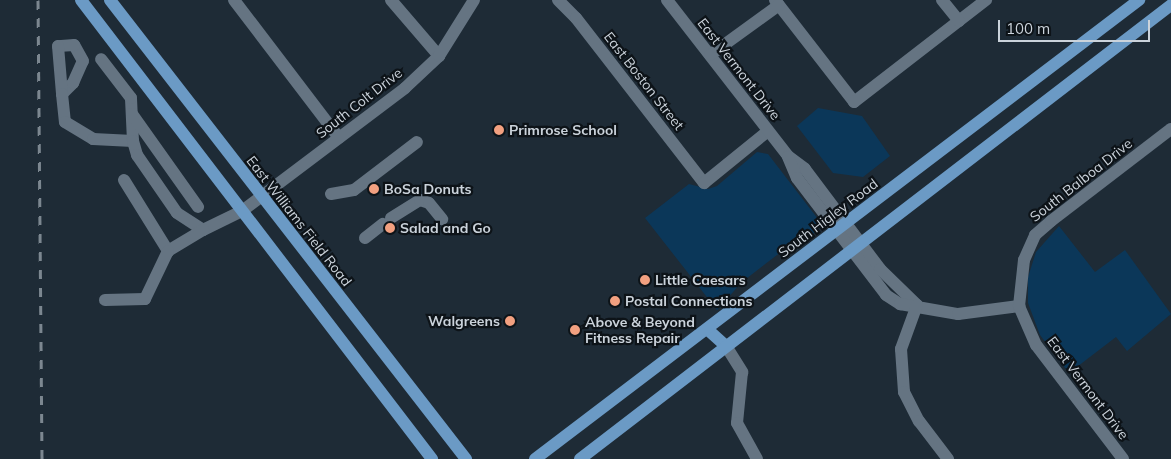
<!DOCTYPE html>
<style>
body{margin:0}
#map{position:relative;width:1171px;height:459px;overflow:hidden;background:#1e2b36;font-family:Mulish,sans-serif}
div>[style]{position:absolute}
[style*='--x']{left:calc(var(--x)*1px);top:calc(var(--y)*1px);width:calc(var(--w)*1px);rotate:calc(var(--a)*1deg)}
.green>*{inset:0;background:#0b3759}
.minor>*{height:12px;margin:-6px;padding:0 6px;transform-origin:6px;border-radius:6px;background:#657482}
.major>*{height:12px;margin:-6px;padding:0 6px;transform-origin:6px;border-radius:6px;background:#6b9ac5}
.rail>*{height:3px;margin-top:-1.5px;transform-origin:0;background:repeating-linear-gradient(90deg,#7c8790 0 9px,transparent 0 18px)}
.dots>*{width:14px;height:14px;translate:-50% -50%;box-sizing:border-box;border:2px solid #0d1318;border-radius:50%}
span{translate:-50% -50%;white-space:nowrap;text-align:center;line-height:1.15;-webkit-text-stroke:4.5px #0d1318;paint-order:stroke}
.street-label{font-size:14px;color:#cbd3db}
.poi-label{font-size:14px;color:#cbd3db;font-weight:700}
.left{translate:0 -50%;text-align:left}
.right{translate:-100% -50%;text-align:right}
.scale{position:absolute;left:998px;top:20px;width:152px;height:22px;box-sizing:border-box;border:2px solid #cbd3db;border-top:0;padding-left:6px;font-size:15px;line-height:18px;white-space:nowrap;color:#cbd3db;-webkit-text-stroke:4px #0d1318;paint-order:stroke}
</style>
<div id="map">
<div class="green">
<i style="clip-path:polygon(818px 108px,862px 116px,890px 156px,863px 177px,833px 173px,797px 126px)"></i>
<i style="clip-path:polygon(757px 152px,768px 154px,818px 219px,817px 227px,816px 232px,777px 255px,742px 282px,717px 310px,645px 218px,689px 184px,708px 189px,717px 186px)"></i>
<i style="clip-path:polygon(1059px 226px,1095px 272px,1125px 250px,1171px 314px,1127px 351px,1116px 337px,1069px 373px,1040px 335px,1028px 303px,1028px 277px,1036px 252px)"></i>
</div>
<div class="minor">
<i style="--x:234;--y:0;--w:173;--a:52.7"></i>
<i style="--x:391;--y:0;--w:74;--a:49.4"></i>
<i style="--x:558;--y:0;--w:25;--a:45"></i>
<i style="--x:576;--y:18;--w:209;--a:52.2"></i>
<i style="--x:704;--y:183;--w:82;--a:-39.1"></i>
<i style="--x:667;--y:0;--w:197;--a:52.2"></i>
<i style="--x:788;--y:156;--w:21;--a:37"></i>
<i style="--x:805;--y:169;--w:125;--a:53.1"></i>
<i style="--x:880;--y:269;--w:52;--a:44.2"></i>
<i style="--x:775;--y:0;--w:129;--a:52.2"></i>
<i style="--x:854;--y:102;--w:167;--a:-37.7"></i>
<i style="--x:942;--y:0;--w:27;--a:51"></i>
<i style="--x:710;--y:55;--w:85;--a:-35.9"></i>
<i style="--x:62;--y:94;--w:16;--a:-45"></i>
<i style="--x:73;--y:83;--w:24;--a:-66"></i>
<i style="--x:83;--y:61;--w:18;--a:-119"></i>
<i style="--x:74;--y:45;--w:16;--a:176"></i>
<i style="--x:58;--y:46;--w:48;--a:85.2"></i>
<i style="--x:62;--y:94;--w:28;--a:84"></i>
<i style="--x:65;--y:122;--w:33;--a:31"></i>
<i style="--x:93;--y:139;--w:40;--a:2.9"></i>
<i style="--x:133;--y:141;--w:43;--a:-92.7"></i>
<i style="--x:131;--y:98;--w:49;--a:-127.6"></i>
<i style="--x:132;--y:114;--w:114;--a:54.6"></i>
<i style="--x:133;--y:141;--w:15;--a:74"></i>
<i style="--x:137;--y:155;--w:70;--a:55.4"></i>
<i style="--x:177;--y:213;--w:31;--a:33"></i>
<i style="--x:203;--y:230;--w:43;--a:-26"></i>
<i style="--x:242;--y:211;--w:204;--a:-37"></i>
<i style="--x:405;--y:88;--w:47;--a:-43.3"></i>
<i style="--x:439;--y:56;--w:66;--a:-58"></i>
<i style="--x:788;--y:157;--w:23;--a:67"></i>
<i style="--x:797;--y:178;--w:147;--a:52.7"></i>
<i style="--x:886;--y:295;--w:17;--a:33"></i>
<i style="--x:900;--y:304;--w:59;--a:9.8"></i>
<i style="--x:958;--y:314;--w:62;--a:-7.5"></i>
<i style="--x:124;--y:180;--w:84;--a:58.2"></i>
<i style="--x:168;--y:251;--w:41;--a:-31"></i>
<i style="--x:331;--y:194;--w:23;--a:-10"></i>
<i style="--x:354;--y:190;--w:79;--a:-37.3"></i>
<i style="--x:391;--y:218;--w:34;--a:-32"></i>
<i style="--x:420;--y:200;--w:9;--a:18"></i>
<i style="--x:429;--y:203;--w:21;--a:51"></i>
<i style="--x:365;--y:238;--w:23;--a:-38"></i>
<i style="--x:105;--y:300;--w:40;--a:-1.4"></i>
<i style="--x:145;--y:299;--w:53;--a:-64.4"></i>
<i style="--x:917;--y:305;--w:47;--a:110"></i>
<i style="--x:901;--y:349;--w:43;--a:86"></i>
<i style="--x:904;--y:392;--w:33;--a:63"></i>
<i style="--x:919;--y:421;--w:48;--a:52.7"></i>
<i style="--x:726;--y:346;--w:31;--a:58"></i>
<i style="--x:742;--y:372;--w:51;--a:95.6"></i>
<i style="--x:737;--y:423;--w:41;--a:60.9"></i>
<i style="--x:1123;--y:459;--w:143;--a:-127.3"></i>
<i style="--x:1036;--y:345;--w:43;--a:-113.6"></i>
<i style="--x:1019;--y:306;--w:46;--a:-83.8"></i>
<i style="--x:1024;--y:260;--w:27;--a:-66"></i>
<i style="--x:1035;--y:235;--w:21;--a:-41"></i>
<i style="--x:1051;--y:221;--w:151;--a:-37.5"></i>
</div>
<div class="major">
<i style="--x:81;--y:0;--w:578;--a:52.59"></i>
<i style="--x:110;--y:0;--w:581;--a:52.2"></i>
<i style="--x:707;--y:329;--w:25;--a:42"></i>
<i style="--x:535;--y:459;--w:759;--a:-37.23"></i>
<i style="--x:580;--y:459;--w:745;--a:-37.53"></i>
</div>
<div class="rail">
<i style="--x:38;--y:0;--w:459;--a:89.5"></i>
</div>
<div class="dots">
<i style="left:499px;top:130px;background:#f2a080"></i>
<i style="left:374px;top:189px;background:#f2a080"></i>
<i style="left:390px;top:228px;background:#f2a080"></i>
<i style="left:645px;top:280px;background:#f2a080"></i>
<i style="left:615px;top:301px;background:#f2a080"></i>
<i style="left:510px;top:321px;background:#f2a080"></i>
<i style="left:575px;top:330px;background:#f2a080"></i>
</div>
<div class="street-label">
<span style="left:739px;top:69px;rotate:52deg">East Vermont Drive</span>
<span style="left:644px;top:81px;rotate:52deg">East Boston Street</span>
<span style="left:359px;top:103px;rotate:-38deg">South Colt Drive</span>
<span style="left:1081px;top:180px;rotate:-38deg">South Balboa Drive</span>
<span style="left:828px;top:218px;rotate:-37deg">South Higley Road</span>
<span style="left:299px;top:221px;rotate:52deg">East Williams Field Road</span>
<span style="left:1088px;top:388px;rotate:53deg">East Vermont Drive</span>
</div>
<div class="poi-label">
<span class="left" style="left:509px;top:130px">Primrose School</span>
<span class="left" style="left:384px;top:189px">BoSa Donuts</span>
<span class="left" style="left:400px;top:228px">Salad and Go</span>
<span class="left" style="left:655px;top:280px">Little Caesars</span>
<span class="left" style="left:625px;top:301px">Postal Connections</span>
<span class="right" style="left:500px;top:321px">Walgreens</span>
<span class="left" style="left:585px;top:330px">Above &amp; Beyond<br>Fitness Repair</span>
</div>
<div class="scale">100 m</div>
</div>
